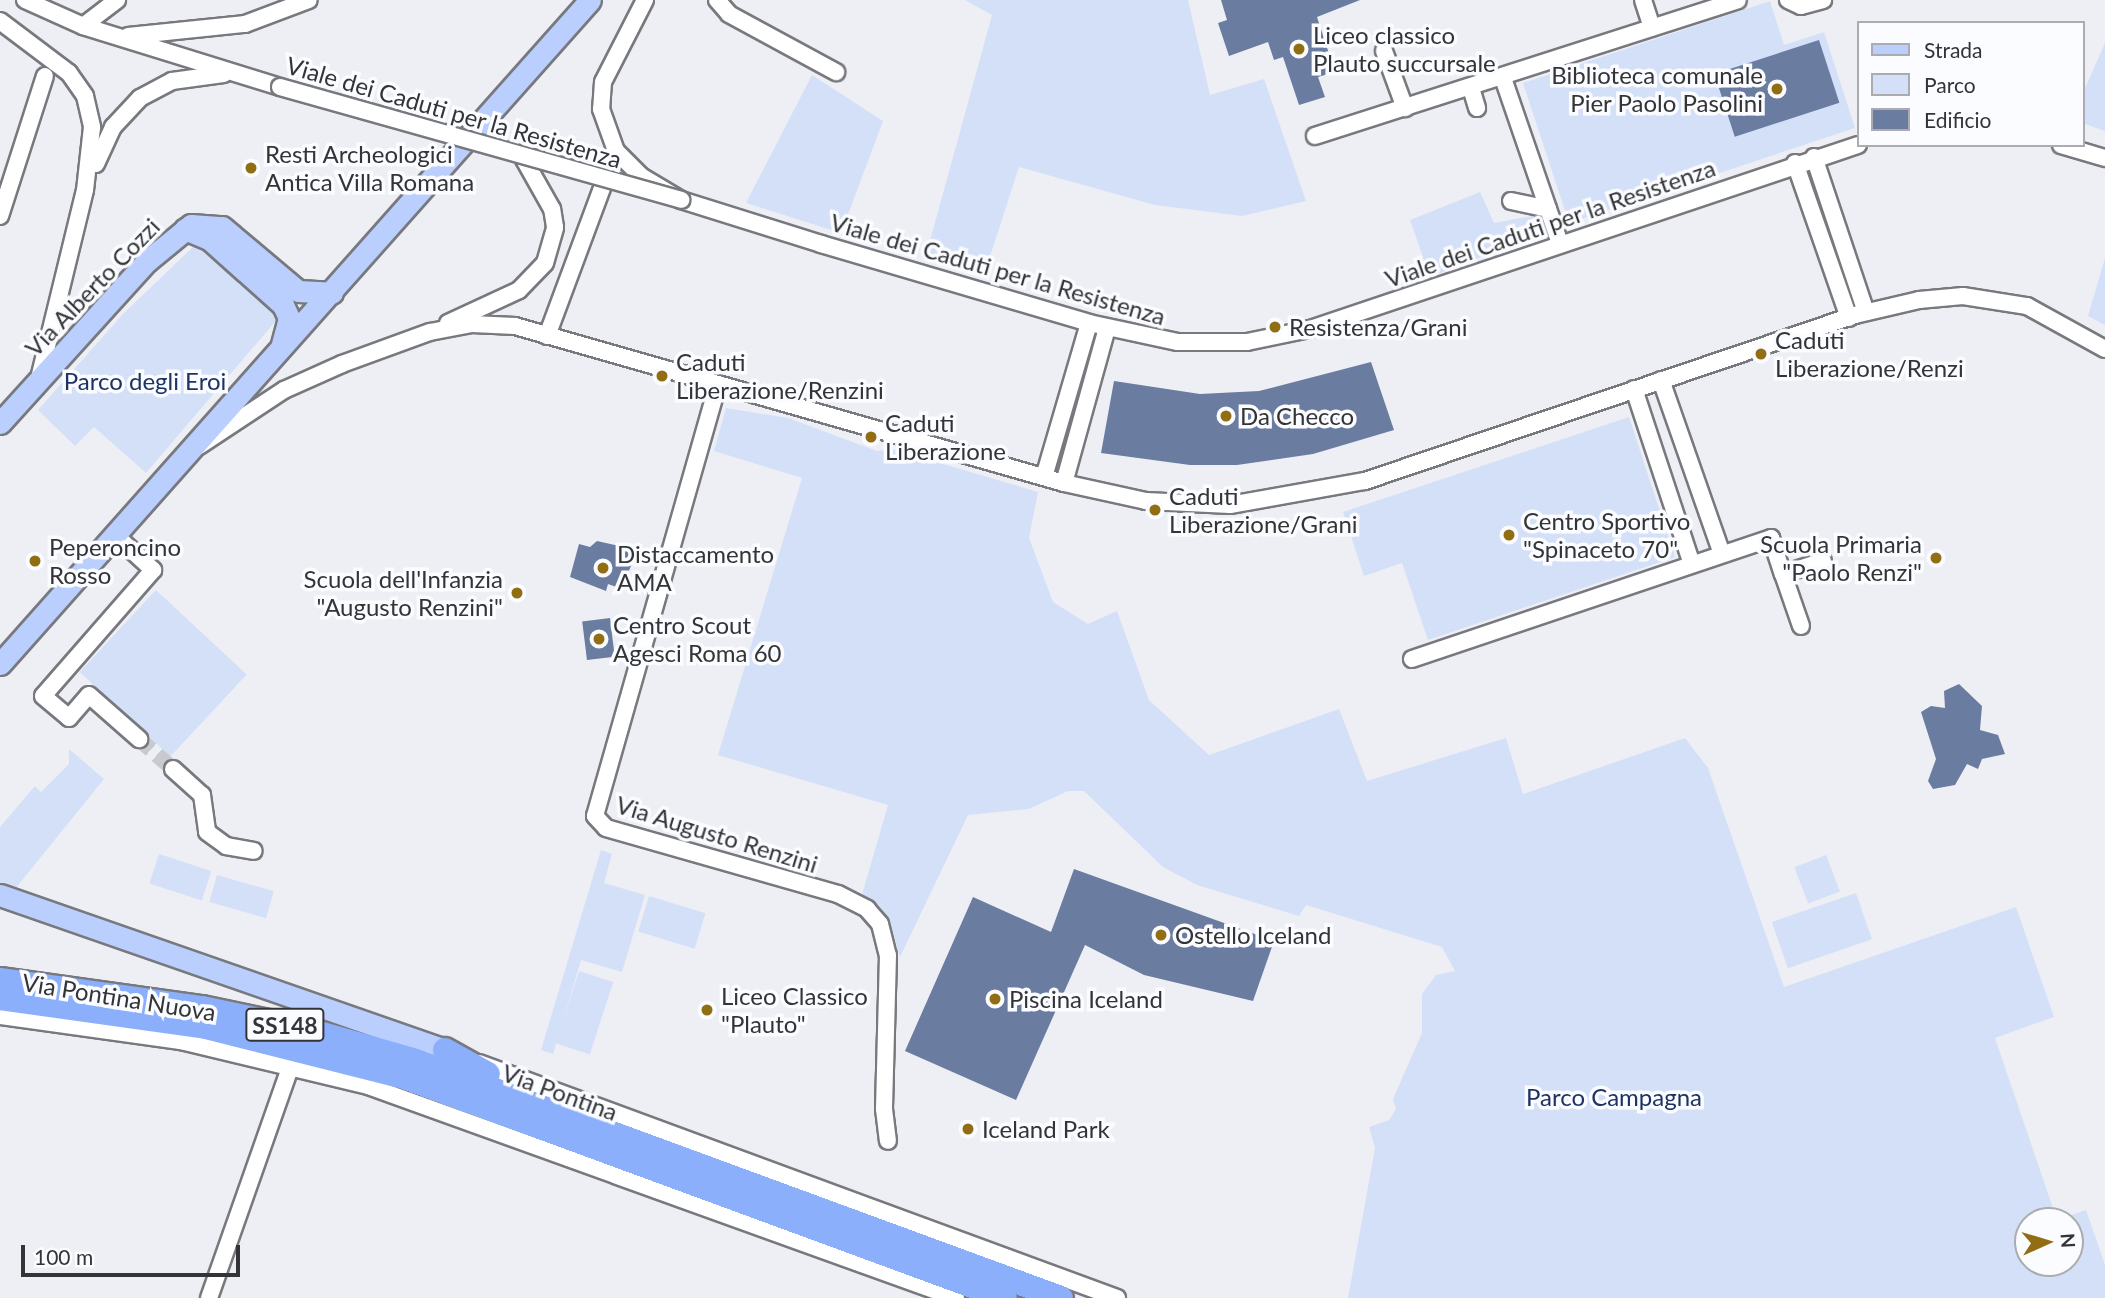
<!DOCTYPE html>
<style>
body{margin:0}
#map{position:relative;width:2105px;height:1298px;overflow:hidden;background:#edeff5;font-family:Lato,sans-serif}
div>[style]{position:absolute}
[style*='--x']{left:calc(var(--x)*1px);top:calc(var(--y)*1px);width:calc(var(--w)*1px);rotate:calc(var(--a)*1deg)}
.green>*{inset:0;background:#d4e0f8;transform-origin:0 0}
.building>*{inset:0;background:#6b7ca1;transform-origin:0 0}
.minor-tunnel>*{height:16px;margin-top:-8px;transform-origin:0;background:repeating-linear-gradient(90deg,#c8cacf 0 16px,transparent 0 24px)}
.roads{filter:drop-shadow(2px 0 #77797e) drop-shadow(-2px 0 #77797e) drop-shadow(0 2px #77797e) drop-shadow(0 -2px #77797e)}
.minor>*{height:16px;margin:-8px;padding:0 8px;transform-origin:8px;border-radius:8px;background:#fff}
.major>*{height:21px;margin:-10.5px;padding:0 10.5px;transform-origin:10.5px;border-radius:10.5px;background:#bacffd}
.highway>*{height:24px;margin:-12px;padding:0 12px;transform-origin:12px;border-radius:12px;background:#8caffb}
.bridges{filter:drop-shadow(2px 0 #77797e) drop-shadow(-2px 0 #77797e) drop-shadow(0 2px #77797e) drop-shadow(0 -2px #77797e)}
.minor-bridge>*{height:16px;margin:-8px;padding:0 8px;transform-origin:8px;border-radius:8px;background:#fff}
.dots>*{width:19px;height:19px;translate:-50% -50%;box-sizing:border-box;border:4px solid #fbfcff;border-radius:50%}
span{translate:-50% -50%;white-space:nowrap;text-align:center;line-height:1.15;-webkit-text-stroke:7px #fbfcff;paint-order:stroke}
.shield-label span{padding:2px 5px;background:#fbfcff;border:2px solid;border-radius:5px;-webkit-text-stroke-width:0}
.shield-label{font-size:23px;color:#333436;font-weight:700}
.poi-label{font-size:24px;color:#333436}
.left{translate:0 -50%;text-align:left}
.right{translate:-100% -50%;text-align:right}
.street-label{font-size:24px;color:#333436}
.park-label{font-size:24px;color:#1e3364}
.legend{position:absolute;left:1857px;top:21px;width:228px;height:126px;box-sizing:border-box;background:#fbfcff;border:2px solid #abacaf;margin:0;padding:9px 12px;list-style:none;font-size:21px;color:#333436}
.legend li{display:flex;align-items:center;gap:14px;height:35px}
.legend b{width:35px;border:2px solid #abacaf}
.north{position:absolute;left:2014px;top:1207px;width:70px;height:70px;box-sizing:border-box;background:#fbfcff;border:2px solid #abacaf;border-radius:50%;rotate:86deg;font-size:19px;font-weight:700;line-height:28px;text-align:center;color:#333436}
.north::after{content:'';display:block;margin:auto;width:24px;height:32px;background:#916e13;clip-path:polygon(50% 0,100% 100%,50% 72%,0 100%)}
.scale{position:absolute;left:21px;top:1245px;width:219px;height:32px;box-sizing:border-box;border:4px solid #333436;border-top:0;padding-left:9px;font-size:21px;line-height:24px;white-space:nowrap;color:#333436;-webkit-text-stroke:5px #fbfcff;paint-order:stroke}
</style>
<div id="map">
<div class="green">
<i style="clip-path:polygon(965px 0,1188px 0,1210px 95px,1264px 79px,1306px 201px,1242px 216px,1155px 205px,1019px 167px,984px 275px,925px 259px,992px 15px)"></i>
<i style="clip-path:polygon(1770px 1px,1784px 45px,1824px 32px,1855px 128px,1569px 223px,1523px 83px)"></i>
<i style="clip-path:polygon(2105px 43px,2105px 131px,2082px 123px,2082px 95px)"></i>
<i style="clip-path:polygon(812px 75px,883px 121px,841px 233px,746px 203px)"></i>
<i style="clip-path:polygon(1480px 192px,1494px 223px,1543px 214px,1548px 230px,1430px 277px,1410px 220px)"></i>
<i style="clip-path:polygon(195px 245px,280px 316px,146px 473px,94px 427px,75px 446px,38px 410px,123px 314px)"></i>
<i style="clip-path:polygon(2105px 258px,2105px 325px,2088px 316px)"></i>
<i style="clip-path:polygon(evenodd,726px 408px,788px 418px,877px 451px,892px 449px,1038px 492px,1029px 538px,1053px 602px,1088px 624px,1117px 611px,1149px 700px,1209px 755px,1339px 709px,1367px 781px,1506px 738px,1523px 794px,1685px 738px,1708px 768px,1784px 987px,2016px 907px,2054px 1017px,1995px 1038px,2057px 1220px,2086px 1210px,2105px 1265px,2105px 1298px,1348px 1298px,1375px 1148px,1369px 1127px,1389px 1120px,1396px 1109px,1393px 1099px,1422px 1033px,1422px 994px,1436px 975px,1455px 971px,1442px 947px,1306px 905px,1299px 916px,1197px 885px,1163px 867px,1084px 791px,1068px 791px,1029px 809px,968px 815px,900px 957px,889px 919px,861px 898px,888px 805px,718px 755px,802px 478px,714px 451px,726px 408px,2028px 1221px,2070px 1221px,2070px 1263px,2028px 1263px,2028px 1221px)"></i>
<i style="clip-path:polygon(1629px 417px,1675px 557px,1428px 640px,1402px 563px,1364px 576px,1343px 512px)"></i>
<i style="left:156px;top:590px;width:124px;height:112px;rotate:43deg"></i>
<i style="clip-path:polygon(69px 749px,104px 779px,15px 889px,0 883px,0 827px,35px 786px,41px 792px,69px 764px)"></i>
<i style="clip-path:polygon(601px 850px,612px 854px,604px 883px,645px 895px,622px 972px,581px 960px,553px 1054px,541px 1050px)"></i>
<i style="left:159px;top:854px;width:55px;height:31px;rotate:18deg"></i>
<i style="left:1826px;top:855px;width:39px;height:34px;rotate:69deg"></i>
<i style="left:217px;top:875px;width:59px;height:28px;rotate:16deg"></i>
<i style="left:1856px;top:893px;width:49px;height:89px;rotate:71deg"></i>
<i style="left:649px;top:896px;width:59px;height:37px;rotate:17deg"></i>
<i style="left:579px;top:971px;width:36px;height:76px;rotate:18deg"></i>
</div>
<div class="building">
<i style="clip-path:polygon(1221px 0,1360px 0,1317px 17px,1335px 72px,1318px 77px,1325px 97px,1299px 105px,1283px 57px,1274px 60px,1268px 42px,1229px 56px,1218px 23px,1227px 20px)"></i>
<i style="left:1819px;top:40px;width:66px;height:110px;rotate:72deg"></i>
<i style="clip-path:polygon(1371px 362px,1394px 430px,1313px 454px,1237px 465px,1190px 465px,1101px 453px,1114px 381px,1200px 394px,1259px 391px)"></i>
<i style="clip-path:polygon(597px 541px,637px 550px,622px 589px,608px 584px,606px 591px,570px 577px,579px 544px,590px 547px)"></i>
<i style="left:610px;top:618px;width:39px;height:28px;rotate:83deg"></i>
<i style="clip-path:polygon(1959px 684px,1982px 706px,1980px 730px,1998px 735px,2005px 754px,1982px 759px,1978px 769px,1967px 764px,1955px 785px,1933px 789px,1928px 781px,1936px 759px,1921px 712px,1931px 706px,1945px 708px,1944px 691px)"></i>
<i style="clip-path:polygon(1074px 869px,1274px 941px,1253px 1001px,1144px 975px,1085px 945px,1016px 1100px,905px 1051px,973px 897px,1051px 932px)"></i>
</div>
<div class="minor-tunnel">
<i style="--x:139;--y:739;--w:45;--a:41.4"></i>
</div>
<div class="roads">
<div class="minor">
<i style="--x:25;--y:0;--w:64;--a:24.1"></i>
<i style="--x:83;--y:26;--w:206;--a:17.2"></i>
<i style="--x:645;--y:0;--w:92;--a:117.1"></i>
<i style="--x:603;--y:82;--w:27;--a:94"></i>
<i style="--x:601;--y:109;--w:45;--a:70.3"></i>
<i style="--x:616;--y:151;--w:35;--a:45"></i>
<i style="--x:641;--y:176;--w:47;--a:31"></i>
<i style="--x:681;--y:200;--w:147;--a:17.4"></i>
<i style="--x:821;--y:244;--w:279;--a:16.4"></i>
<i style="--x:1089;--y:323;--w:91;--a:12.1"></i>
<i style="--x:1178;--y:342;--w:69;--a:0"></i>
<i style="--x:1247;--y:342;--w:64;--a:-11.7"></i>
<i style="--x:1310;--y:329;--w:578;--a:-18.56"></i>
<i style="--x:717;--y:0;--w:18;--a:49"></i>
<i style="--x:729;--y:14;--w:122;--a:28.5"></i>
<i style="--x:1643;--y:0;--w:29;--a:72"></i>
<i style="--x:1788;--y:0;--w:14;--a:25"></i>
<i style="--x:1801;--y:6;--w:23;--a:-15"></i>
<i style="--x:0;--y:21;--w:86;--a:37"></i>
<i style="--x:69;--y:73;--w:28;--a:55"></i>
<i style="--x:85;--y:96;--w:32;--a:77"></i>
<i style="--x:92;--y:127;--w:63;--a:96.3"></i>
<i style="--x:85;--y:190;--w:194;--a:103.7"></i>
<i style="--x:83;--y:26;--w:43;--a:-37.4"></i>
<i style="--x:128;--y:36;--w:118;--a:-5.9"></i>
<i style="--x:245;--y:24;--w:68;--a:-20.6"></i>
<i style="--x:1384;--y:51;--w:61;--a:69.8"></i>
<i style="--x:1503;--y:78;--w:172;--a:71"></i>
<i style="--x:1471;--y:88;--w:21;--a:73"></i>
<i style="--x:1315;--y:136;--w:444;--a:-17.8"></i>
<i style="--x:2061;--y:145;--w:46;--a:16.5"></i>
<i style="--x:1814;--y:157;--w:163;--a:71.5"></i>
<i style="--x:1795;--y:163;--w:164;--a:70.8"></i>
<i style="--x:96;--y:164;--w:41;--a:-65.3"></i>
<i style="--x:113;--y:127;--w:40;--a:-47"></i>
<i style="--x:140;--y:98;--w:36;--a:-28"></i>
<i style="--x:172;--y:81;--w:52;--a:-7.7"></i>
<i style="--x:1511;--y:201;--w:38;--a:12"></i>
<i style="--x:0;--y:216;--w:147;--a:-72.2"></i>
<i style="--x:448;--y:323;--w:78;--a:-24.9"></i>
<i style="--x:519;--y:290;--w:37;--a:-46"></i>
<i style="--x:545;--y:263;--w:37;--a:-74"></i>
<i style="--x:555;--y:227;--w:18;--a:-99"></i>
<i style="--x:552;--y:209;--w:61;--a:-119.5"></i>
<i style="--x:547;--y:336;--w:166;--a:-69.6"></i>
<i style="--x:1661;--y:380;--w:184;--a:70.7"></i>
<i style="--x:718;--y:384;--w:449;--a:105.9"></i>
<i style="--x:595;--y:816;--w:16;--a:47"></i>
<i style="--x:606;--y:828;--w:241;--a:15.9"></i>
<i style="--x:838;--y:894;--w:33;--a:27"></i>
<i style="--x:867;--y:909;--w:20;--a:49"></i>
<i style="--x:880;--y:924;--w:32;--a:76"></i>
<i style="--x:888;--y:955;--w:154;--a:91.5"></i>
<i style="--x:884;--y:1109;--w:32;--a:83"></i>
<i style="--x:1634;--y:389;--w:184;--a:71.7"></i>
<i style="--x:199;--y:446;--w:102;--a:-33.4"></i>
<i style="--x:284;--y:390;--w:64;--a:-24.1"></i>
<i style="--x:342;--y:364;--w:94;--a:-20"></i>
<i style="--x:430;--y:332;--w:43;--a:-10.8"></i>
<i style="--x:472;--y:324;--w:43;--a:2.7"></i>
<i style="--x:515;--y:326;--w:571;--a:15.96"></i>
<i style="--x:1064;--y:483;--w:84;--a:12.4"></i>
<i style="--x:1146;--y:501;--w:84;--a:2.7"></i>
<i style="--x:1230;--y:505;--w:137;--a:-10.1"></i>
<i style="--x:1365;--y:481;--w:517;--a:-18.72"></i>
<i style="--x:1855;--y:315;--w:66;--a:-13.2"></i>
<i style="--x:1919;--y:300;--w:44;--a:-5.2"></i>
<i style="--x:1963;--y:296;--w:65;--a:8.9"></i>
<i style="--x:2027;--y:306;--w:89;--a:28.9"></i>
<i style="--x:1044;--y:477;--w:160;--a:-73.7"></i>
<i style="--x:1064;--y:483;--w:161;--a:-74.5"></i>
<i style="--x:115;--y:535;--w:52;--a:42.6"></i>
<i style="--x:153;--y:570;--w:167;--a:131.1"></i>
<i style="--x:43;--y:696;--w:34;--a:40"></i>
<i style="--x:69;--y:718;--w:30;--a:-49"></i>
<i style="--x:89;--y:695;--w:67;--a:41.3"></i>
<i style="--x:1783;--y:574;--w:55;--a:70.9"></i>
<i style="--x:1412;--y:659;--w:379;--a:-18.6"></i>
<i style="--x:1771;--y:538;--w:38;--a:72"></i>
<i style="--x:1783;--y:574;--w:42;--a:-18"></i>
<i style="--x:173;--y:769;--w:39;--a:42"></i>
<i style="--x:202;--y:795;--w:37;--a:82"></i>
<i style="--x:207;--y:832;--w:24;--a:36"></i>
<i style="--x:226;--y:846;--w:28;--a:10"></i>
<i style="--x:0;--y:1016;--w:183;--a:7.9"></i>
<i style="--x:181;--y:1041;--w:192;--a:13.5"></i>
<i style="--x:368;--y:1086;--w:625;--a:19.83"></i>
<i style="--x:479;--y:1063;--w:680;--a:20.22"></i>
<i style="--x:209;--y:1298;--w:247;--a:-70.6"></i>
</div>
<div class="major">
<i style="--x:185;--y:229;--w:26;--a:23"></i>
<i style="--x:209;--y:239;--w:99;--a:41.7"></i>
<i style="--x:283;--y:305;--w:14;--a:65"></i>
<i style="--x:289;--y:318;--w:28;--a:105"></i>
<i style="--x:0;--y:423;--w:219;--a:-47.8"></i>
<i style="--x:147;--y:261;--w:57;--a:-39.3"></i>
<i style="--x:191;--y:225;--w:31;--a:4"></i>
<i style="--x:222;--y:227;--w:99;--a:40.1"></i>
<i style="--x:298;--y:291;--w:34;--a:3"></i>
<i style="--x:0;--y:664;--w:888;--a:-48.38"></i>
<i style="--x:0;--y:895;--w:471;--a:19.2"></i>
</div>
<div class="highway">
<i style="--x:0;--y:980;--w:204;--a:7.9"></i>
<i style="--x:202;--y:1008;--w:112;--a:11.8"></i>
<i style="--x:312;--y:1031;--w:105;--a:16"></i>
<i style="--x:413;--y:1060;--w:690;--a:20.17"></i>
<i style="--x:0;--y:998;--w:208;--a:8"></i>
<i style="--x:206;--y:1027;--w:204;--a:14.2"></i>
<i style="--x:404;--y:1077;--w:640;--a:20.19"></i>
<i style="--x:445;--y:1050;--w:49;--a:29.2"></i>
</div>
</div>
<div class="bridges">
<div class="minor-bridge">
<i style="--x:280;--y:87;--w:417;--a:15.7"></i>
</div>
</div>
<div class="dots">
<i style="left:1299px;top:49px;background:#916e13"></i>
<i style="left:1777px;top:89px;background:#916e13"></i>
<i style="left:251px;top:168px;background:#916e13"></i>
<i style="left:1275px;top:327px;background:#916e13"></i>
<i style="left:1761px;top:354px;background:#916e13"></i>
<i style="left:662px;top:376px;background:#916e13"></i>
<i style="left:1226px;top:416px;background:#916e13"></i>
<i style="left:871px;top:437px;background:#916e13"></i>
<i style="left:1155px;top:510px;background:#916e13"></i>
<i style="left:1509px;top:535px;background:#916e13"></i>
<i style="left:1936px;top:558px;background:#916e13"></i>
<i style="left:35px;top:561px;background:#916e13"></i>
<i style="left:603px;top:568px;background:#916e13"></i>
<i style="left:517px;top:593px;background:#916e13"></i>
<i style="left:599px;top:639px;background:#916e13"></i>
<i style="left:1161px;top:935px;background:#916e13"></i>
<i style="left:995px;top:999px;background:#916e13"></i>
<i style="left:707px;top:1010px;background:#916e13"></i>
<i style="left:968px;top:1129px;background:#916e13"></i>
</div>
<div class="shield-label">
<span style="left:285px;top:1025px">SS148</span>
</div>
<div class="poi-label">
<span class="left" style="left:1313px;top:49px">Liceo classico<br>Plauto succursale</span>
<span class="right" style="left:1763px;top:89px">Biblioteca comunale<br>Pier Paolo Pasolini</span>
<span class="left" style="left:265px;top:168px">Resti Archeologici<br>Antica Villa Romana</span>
<span class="left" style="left:1289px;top:327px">Resistenza/Grani</span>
<span class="left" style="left:1775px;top:354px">Caduti<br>Liberazione/Renzi</span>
<span class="left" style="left:676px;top:376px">Caduti<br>Liberazione/Renzini</span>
<span class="left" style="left:1240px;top:416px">Da Checco</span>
<span class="left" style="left:885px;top:437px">Caduti<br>Liberazione</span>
<span class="left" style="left:1169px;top:510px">Caduti<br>Liberazione/Grani</span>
<span class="left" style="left:1523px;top:535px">Centro Sportivo<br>"Spinaceto 70"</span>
<span class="right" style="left:1922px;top:558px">Scuola Primaria<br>"Paolo Renzi"</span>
<span class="left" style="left:49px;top:561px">Peperoncino<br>Rosso</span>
<span class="left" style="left:617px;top:568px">Distaccamento<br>AMA</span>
<span class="right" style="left:503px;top:593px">Scuola dell'Infanzia<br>"Augusto Renzini"</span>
<span class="left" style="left:613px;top:639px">Centro Scout<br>Agesci Roma 60</span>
<span class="left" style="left:1175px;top:935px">Ostello Iceland</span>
<span class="left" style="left:721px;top:1010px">Liceo Classico<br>"Plauto"</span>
<span class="left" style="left:1009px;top:999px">Piscina Iceland</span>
<span class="left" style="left:982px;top:1129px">Iceland Park</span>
</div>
<div class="street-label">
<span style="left:454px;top:112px;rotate:16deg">Viale dei Caduti per la Resistenza</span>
<span style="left:1550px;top:223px;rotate:-19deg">Viale dei Caduti per la Resistenza</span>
<span style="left:998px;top:269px;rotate:16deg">Viale dei Caduti per la Resistenza</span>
<span style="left:92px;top:287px;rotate:-46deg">Via Alberto Cozzi</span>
<span style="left:717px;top:834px;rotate:17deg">Via Augusto Renzini</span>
<span style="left:119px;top:997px;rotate:9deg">Via Pontina Nuova</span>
<span style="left:560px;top:1092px;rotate:20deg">Via Pontina</span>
</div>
<div class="park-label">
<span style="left:145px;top:381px">Parco degli Eroi</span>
<span style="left:1614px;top:1097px">Parco Campagna</span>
</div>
<ul class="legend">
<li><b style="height:9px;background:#bacffd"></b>Strada</li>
<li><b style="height:19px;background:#d4e0f8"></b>Parco</li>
<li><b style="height:19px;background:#6b7ca1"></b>Edificio</li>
</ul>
<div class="north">N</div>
<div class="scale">100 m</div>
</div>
